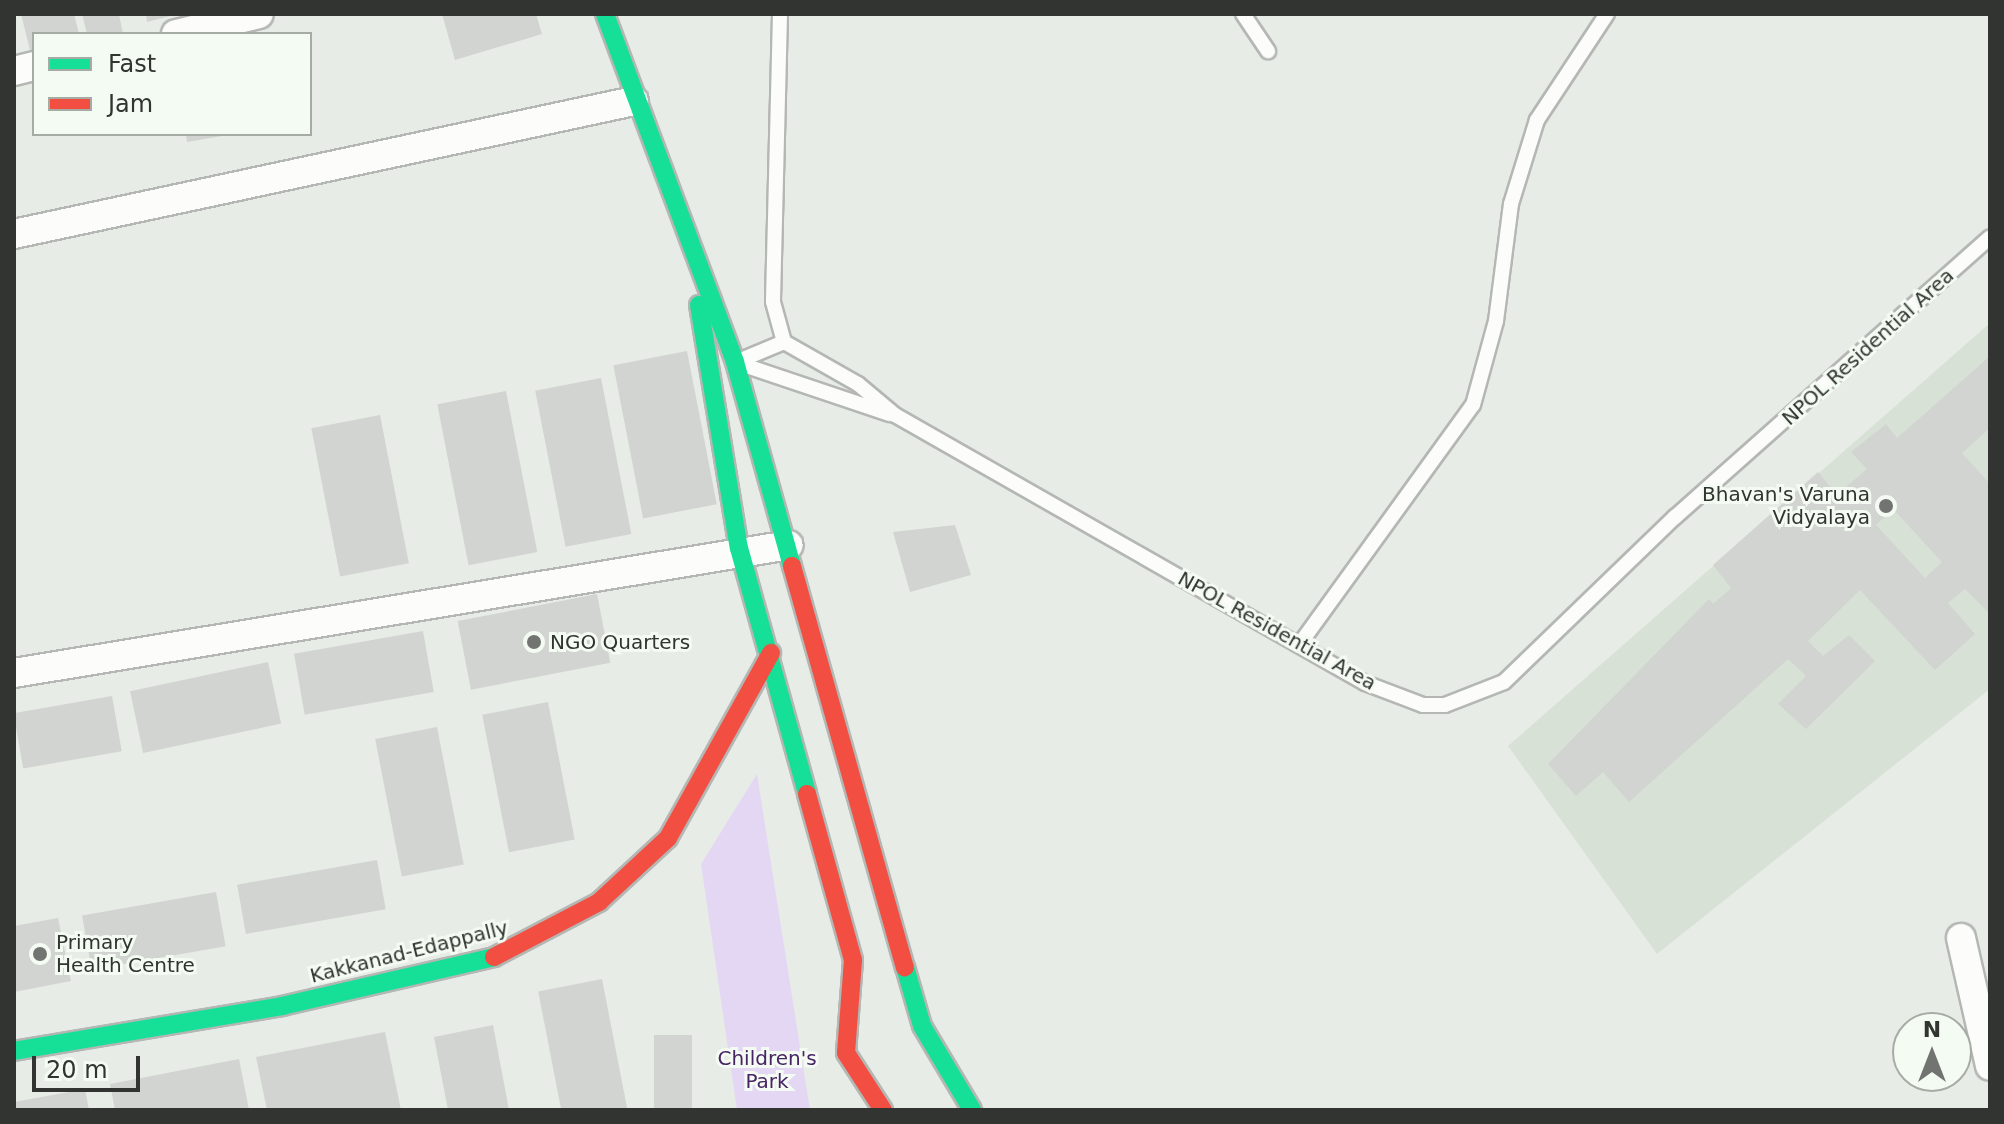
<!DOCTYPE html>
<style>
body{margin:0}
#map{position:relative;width:2004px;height:1124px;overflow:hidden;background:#e8ece7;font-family:"DejaVu Sans",sans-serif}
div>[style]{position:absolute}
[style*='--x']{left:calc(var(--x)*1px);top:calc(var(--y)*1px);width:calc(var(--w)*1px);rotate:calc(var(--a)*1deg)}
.built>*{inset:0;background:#d8e1d6}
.green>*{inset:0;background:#e4d7f3}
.building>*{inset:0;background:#d1d4d0;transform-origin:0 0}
.roads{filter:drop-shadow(2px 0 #b4b7b3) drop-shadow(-2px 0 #b4b7b3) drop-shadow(0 2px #b4b7b3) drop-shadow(0 -2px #b4b7b3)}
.lane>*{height:14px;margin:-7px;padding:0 7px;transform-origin:7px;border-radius:7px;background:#fcfcfb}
.street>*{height:28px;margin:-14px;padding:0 14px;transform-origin:14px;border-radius:14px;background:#fcfcfb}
.fast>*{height:18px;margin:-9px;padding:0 9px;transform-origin:9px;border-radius:9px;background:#16e098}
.jam>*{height:18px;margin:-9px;padding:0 9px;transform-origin:9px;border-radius:9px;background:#f24e42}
.dots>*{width:22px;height:22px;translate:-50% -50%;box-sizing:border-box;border:4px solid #f4fbf2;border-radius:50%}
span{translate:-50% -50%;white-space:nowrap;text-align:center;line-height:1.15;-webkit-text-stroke:6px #f4fbf2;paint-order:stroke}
.street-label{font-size:20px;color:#313430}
.poi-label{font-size:20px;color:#313430}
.right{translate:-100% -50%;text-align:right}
.left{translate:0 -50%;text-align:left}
.park-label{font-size:20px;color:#472465}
.frame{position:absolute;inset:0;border:16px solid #313430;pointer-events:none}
.legend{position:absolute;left:32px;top:32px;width:280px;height:104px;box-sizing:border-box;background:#f4fbf2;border:2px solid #a6aba4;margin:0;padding:10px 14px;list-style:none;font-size:24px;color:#313430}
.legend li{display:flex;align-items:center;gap:16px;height:40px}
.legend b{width:40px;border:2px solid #a6aba4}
.north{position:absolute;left:1892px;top:1012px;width:80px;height:80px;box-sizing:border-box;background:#f4fbf2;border:2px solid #a6aba4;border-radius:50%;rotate:0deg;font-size:22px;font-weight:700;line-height:32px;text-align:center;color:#313430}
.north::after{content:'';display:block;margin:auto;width:28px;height:36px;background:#717470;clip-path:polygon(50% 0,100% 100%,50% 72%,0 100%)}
.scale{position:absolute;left:32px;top:1056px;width:108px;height:36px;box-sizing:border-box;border:4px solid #313430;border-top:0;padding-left:10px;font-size:24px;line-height:28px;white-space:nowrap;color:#313430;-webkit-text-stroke:6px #f4fbf2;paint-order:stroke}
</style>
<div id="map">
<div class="built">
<i style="clip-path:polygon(1990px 323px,1990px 689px,1657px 954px,1508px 746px)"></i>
</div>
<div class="green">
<i style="clip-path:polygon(757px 774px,810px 1110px,737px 1110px,701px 864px)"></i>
</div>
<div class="building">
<i style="clip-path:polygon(21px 14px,74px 14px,79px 34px,34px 34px,33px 62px)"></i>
<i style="clip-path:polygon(82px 14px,119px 14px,123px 34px,87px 34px)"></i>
<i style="clip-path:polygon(146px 14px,174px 14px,174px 15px,147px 22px)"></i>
<i style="clip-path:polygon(442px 14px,536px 14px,542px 34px,455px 60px)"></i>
<i style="clip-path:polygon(186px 134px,222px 134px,222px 136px,187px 142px)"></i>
<i style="left:687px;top:351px;width:156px;height:75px;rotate:79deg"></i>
<i style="clip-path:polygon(evenodd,1990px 356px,1990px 428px,1962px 453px,1990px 484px,1990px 614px,1965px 589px,1948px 603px,1975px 634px,1935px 670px,1860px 590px,1808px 641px,1823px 656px,1849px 635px,1875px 661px,1806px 729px,1778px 704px,1806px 676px,1788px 659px,1629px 802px,1603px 772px,1576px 796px,1548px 764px,1709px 599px,1713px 604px,1731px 588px,1713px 565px,1818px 472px,1837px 495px,1867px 469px,1851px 452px,1886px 424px,1897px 438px,1990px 356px,1893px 509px,1942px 562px,1925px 578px,1876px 525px,1893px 509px)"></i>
<i style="left:601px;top:378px;width:159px;height:67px;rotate:79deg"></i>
<i style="left:506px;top:391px;width:164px;height:70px;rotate:79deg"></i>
<i style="left:380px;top:415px;width:151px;height:70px;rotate:79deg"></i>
<i style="clip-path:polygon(955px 525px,971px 575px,910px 592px,893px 532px)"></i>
<i style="left:597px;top:594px;width:70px;height:142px;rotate:79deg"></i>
<i style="left:423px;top:631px;width:62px;height:131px;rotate:80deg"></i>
<i style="left:268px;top:662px;width:63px;height:141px;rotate:78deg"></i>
<i style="left:112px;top:696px;width:56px;height:100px;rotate:80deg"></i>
<i style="left:548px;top:702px;width:140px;height:67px;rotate:79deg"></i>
<i style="left:437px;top:727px;width:140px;height:63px;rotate:79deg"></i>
<i style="left:377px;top:860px;width:50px;height:142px;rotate:80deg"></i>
<i style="left:216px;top:892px;width:55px;height:136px;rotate:80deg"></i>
<i style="clip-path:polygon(58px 918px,71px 981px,14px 992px,14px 926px)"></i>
<i style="left:602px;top:979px;width:133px;height:65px;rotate:79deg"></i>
<i style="clip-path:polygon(493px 1025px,509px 1110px,448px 1110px,434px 1037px)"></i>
<i style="clip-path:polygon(385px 1032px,401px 1110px,267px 1110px,256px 1057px)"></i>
<i style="left:654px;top:1035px;width:38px;height:75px"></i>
<i style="clip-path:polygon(239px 1059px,249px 1110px,115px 1110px,110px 1084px)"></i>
<i style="clip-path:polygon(85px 1089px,89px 1110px,14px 1110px,14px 1102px)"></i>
</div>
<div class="roads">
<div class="lane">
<i style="--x:780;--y:14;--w:288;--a:91.4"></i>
<i style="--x:773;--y:302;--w:41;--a:74.6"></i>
<i style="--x:1243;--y:14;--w:45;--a:56"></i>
<i style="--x:784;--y:342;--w:85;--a:29.6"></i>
<i style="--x:858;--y:384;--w:48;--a:40"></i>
<i style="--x:895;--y:415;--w:541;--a:29.69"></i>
<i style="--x:1365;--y:683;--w:62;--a:20.8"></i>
<i style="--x:1423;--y:705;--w:22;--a:0"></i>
<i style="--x:1445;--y:705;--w:63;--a:-21.3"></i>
<i style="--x:1504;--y:682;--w:238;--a:-44"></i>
<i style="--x:1675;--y:517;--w:421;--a:-41.6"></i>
<i style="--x:736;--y:362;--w:52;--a:-22.6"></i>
<i style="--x:741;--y:364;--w:157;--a:18.6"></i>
<i style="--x:1299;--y:645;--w:296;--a:-54.1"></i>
<i style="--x:1473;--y:405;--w:87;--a:-74.7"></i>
<i style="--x:1496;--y:321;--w:118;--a:-82.7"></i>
<i style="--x:1511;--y:204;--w:88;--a:-72.8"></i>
<i style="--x:1537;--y:120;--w:127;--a:-56.6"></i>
</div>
<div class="street">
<i style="--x:176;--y:34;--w:85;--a:-13.5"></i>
<i style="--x:14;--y:71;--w:21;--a:-14"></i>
<i style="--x:14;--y:234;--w:634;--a:-12.11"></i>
<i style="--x:14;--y:673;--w:785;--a:-9.38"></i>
<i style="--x:1961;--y:938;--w:131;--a:77.2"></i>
</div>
<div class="fast">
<i style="--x:605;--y:14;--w:371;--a:69.5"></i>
<i style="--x:735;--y:362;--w:212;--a:74.4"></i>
<i style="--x:699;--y:305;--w:246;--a:80.7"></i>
<i style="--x:739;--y:548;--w:255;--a:74.5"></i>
<i style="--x:905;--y:967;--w:61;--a:73.9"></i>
<i style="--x:922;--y:1026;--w:98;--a:59.2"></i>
<i style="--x:14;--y:1051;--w:272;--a:-9.5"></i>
<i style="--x:282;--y:1006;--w:218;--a:-13"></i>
</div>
<div class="jam">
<i style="--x:792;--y:566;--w:417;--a:74.3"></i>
<i style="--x:807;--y:794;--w:172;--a:74.5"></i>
<i style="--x:853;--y:960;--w:93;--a:94.3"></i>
<i style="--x:846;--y:1053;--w:68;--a:57"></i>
<i style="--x:494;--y:957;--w:119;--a:-27.6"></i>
<i style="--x:599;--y:902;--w:94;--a:-42.8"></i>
<i style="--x:668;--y:838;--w:212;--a:-60.9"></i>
</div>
</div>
<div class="dots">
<i style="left:1886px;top:506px;background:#717470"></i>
<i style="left:534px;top:642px;background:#717470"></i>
<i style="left:40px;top:954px;background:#717470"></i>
</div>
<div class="street-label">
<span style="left:1868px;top:347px;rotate:-42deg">NPOL Residential Area</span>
<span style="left:1277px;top:631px;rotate:29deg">NPOL Residential Area</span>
<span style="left:409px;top:952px;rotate:-14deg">Kakkanad-Edappally</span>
</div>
<div class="poi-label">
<span class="right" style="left:1870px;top:506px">Bhavan's Varuna<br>Vidyalaya</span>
<span class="left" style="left:550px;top:642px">NGO Quarters</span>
<span class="left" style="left:56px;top:954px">Primary<br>Health Centre</span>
</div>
<div class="park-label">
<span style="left:767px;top:1070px">Children's<br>Park</span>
</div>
<div class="frame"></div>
<ul class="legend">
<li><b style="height:10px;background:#16e098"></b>Fast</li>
<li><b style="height:10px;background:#f24e42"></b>Jam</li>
</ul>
<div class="north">N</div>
<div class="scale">20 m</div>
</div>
